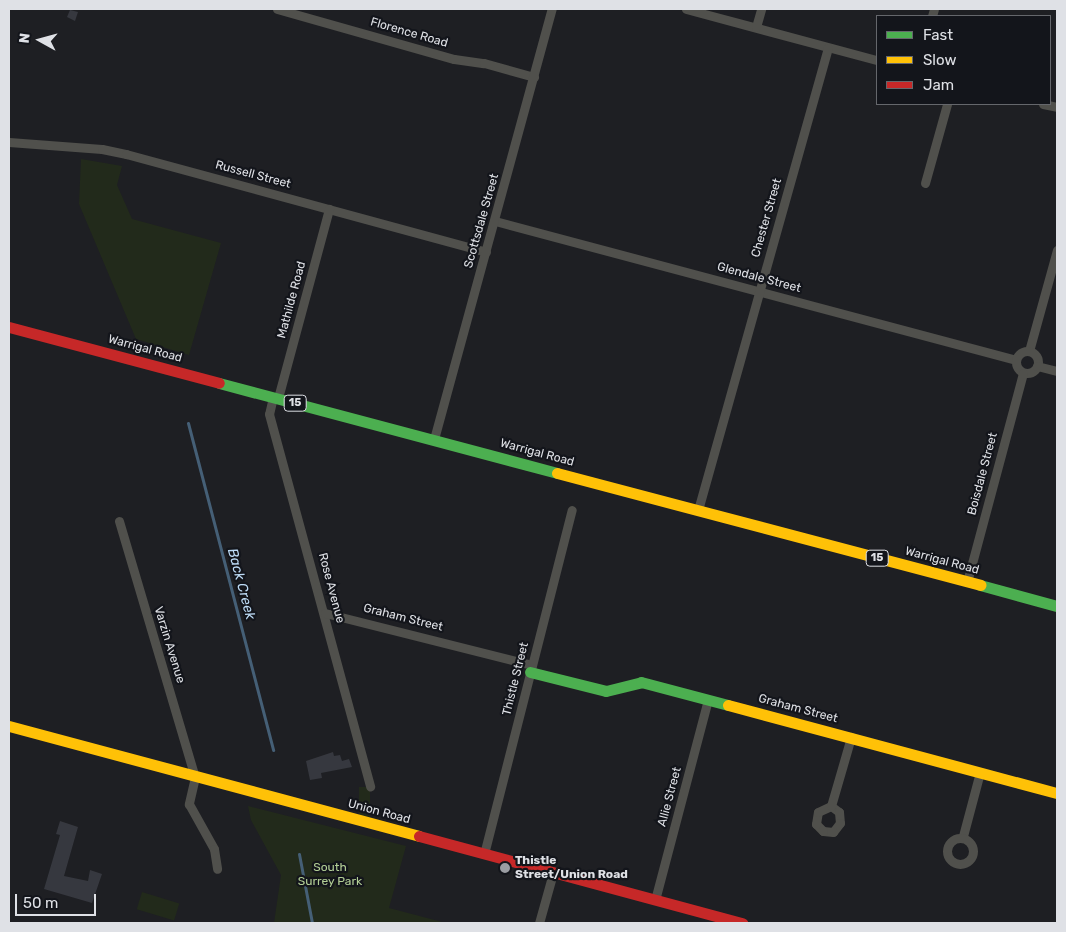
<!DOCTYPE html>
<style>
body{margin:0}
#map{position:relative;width:1066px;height:932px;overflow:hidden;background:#1e1f23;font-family:Rubik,sans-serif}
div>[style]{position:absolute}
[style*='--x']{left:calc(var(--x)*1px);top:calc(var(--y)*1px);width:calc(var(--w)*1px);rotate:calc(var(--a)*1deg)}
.green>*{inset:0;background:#222a1b;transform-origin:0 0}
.stream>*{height:3px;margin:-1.5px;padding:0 1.5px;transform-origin:1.5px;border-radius:1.5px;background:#455f76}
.building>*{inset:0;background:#36383f}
.street>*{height:9px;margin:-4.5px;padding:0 4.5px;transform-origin:4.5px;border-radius:4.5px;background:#50504c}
.street>.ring{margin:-4.5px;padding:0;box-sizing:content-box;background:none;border:9px solid #50504c;border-radius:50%}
.fast>*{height:11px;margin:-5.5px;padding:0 5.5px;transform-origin:5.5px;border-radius:5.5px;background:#4caf50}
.slow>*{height:11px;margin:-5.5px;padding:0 5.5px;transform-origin:5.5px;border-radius:5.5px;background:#ffc107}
.jam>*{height:11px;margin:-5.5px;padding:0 5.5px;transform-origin:5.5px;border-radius:5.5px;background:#c62828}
.dots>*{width:14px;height:14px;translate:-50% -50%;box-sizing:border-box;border:2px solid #13151b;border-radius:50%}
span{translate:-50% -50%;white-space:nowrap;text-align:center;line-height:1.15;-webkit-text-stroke:4.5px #13151b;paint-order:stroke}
.shield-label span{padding:1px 4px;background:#13151b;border:1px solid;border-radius:4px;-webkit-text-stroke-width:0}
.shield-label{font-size:11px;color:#dfe1e6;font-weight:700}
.street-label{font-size:12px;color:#dfe1e6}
.poi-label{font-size:12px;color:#dfe1e6;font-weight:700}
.left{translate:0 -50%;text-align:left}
.park-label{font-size:12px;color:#b3cf96}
.water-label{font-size:14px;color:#bddbf6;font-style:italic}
.frame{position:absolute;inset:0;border:10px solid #dfe1e6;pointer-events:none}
.legend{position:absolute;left:876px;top:15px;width:175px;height:90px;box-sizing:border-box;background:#13151b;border:1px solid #65676c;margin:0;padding:6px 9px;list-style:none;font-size:15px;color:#dfe1e6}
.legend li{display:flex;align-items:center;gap:10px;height:25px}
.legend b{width:25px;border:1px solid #65676c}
.north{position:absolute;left:15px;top:15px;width:50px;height:50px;-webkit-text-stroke:4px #13151b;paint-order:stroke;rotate:277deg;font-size:14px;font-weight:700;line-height:20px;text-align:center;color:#dfe1e6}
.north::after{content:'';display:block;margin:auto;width:18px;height:22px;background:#dfe1e6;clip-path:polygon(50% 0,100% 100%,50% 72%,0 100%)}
.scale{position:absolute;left:15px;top:894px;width:81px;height:22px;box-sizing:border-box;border:2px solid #dfe1e6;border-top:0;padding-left:6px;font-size:15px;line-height:18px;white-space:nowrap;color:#dfe1e6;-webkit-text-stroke:4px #13151b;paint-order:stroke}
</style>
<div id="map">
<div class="green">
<i style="clip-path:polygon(81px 159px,122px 166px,117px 185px,132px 219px,221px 243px,189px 355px,136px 339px,79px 204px)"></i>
<i style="left:359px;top:787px;width:11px;height:31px"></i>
<i style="clip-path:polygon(248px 806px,406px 846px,389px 908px,446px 923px,274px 923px,281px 875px,251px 820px)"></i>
<i style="left:142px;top:892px;width:39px;height:18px;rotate:17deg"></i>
</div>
<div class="stream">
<i style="--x:188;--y:423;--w:338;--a:75.4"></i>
<i style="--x:299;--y:854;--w:70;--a:79.3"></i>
</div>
<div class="building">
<i style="clip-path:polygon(70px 10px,78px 12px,75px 21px,67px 17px)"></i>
<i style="clip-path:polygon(333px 752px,334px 756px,340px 755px,342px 761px,349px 759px,352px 767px,321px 773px,322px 778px,310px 780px,306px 761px)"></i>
<i style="clip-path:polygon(60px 821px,78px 827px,64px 876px,88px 881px,90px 870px,102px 874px,92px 903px,44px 889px,60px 835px,56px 834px)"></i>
</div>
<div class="street">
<i style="--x:277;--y:9;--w:184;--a:15.8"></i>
<i style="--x:454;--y:59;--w:30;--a:8"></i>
<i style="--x:484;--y:63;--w:52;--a:15.6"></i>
<i style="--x:686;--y:9;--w:198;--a:15"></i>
<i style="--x:932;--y:16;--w:7;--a:-74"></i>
<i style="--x:756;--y:27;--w:19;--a:-74"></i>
<i style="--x:1043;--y:104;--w:14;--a:12"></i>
<i style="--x:9;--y:142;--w:93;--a:4.3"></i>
<i style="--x:102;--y:149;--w:25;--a:12"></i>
<i style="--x:126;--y:154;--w:373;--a:15.2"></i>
<i style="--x:925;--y:183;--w:82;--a:-74.4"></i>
<i style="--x:495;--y:221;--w:539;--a:14.94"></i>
<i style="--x:1029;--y:351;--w:105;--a:-74.5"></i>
<i class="ring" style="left:1016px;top:351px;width:13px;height:13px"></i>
<i style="--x:1037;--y:366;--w:21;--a:14"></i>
<i style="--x:273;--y:397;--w:17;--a:103"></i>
<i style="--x:269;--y:414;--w:386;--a:74.8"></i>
<i style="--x:278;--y:398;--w:196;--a:-74.9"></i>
<i style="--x:434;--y:439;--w:446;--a:-74.7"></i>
<i style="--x:698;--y:510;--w:480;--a:-74.3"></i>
<i style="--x:119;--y:521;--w:267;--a:73.5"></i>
<i style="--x:195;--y:777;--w:28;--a:103"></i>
<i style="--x:189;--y:804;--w:51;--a:60.9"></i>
<i style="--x:214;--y:849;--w:20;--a:81"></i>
<i style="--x:967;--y:582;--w:216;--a:-75"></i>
<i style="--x:325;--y:613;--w:213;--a:14.1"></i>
<i style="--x:831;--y:806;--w:10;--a:37"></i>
<i style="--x:839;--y:812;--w:11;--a:85"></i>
<i style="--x:840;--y:823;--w:11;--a:128"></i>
<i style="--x:833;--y:832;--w:10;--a:-174"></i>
<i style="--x:823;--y:831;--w:10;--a:-135"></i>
<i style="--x:816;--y:824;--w:12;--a:-81"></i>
<i style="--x:818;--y:812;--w:14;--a:-25"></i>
<i style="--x:831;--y:806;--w:72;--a:-73.8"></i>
<i style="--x:963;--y:836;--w:66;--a:-75.1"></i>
<i class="ring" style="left:947px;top:838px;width:17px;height:17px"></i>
<i style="--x:484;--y:854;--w:355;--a:-75.7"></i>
<i style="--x:655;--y:900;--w:207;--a:-75.2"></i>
<i style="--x:539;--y:923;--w:52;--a:-74.4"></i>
</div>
<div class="fast">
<i style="--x:219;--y:383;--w:350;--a:14.9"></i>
<i style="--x:980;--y:585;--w:80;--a:15.3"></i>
<i style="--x:530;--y:672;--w:78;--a:14"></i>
<i style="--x:606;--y:691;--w:36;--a:-14"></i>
<i style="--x:641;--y:682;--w:90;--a:14.8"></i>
</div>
<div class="slow">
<i style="--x:557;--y:473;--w:438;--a:14.8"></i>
<i style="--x:728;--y:705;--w:341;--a:15"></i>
<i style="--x:9;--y:726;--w:424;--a:15"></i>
</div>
<div class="jam">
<i style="--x:9;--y:327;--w:217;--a:14.9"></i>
<i style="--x:419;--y:836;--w:335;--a:15.1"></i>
</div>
<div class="dots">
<i style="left:505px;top:868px;background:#9b9da2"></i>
</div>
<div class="shield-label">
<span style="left:295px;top:403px">15</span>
<span style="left:877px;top:558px">15</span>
</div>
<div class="street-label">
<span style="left:409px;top:33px;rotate:16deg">Florence Road</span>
<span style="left:253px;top:175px;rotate:15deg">Russell Street</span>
<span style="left:767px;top:218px;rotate:-74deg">Chester Street</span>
<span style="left:482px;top:221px;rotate:-74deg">Scottsdale Street</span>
<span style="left:759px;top:278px;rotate:15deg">Glendale Street</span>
<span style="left:292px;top:300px;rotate:-75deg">Mathilde Road</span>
<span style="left:145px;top:349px;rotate:15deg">Warrigal Road</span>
<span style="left:537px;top:453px;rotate:15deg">Warrigal Road</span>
<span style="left:983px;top:474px;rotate:-75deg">Boisdale Street</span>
<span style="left:942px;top:561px;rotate:15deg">Warrigal Road</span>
<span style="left:331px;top:588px;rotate:75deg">Rose Avenue</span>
<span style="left:403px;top:618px;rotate:14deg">Graham Street</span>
<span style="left:169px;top:645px;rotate:73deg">Varzin Avenue</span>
<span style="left:516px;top:679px;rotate:-76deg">Thistle Street</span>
<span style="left:798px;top:709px;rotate:15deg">Graham Street</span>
<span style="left:670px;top:797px;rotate:-75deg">Allie Street</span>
<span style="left:379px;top:812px;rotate:15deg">Union Road</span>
</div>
<div class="poi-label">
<span class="left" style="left:515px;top:868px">Thistle<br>Street/Union Road</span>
</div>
<div class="park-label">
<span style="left:330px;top:875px">South<br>Surrey Park</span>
</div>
<div class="water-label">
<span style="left:241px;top:584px;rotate:75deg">Back Creek</span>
</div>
<div class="frame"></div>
<ul class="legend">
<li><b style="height:6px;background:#4caf50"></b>Fast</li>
<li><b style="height:6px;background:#ffc107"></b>Slow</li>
<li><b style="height:6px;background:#c62828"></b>Jam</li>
</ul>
<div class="north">N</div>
<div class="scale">50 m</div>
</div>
